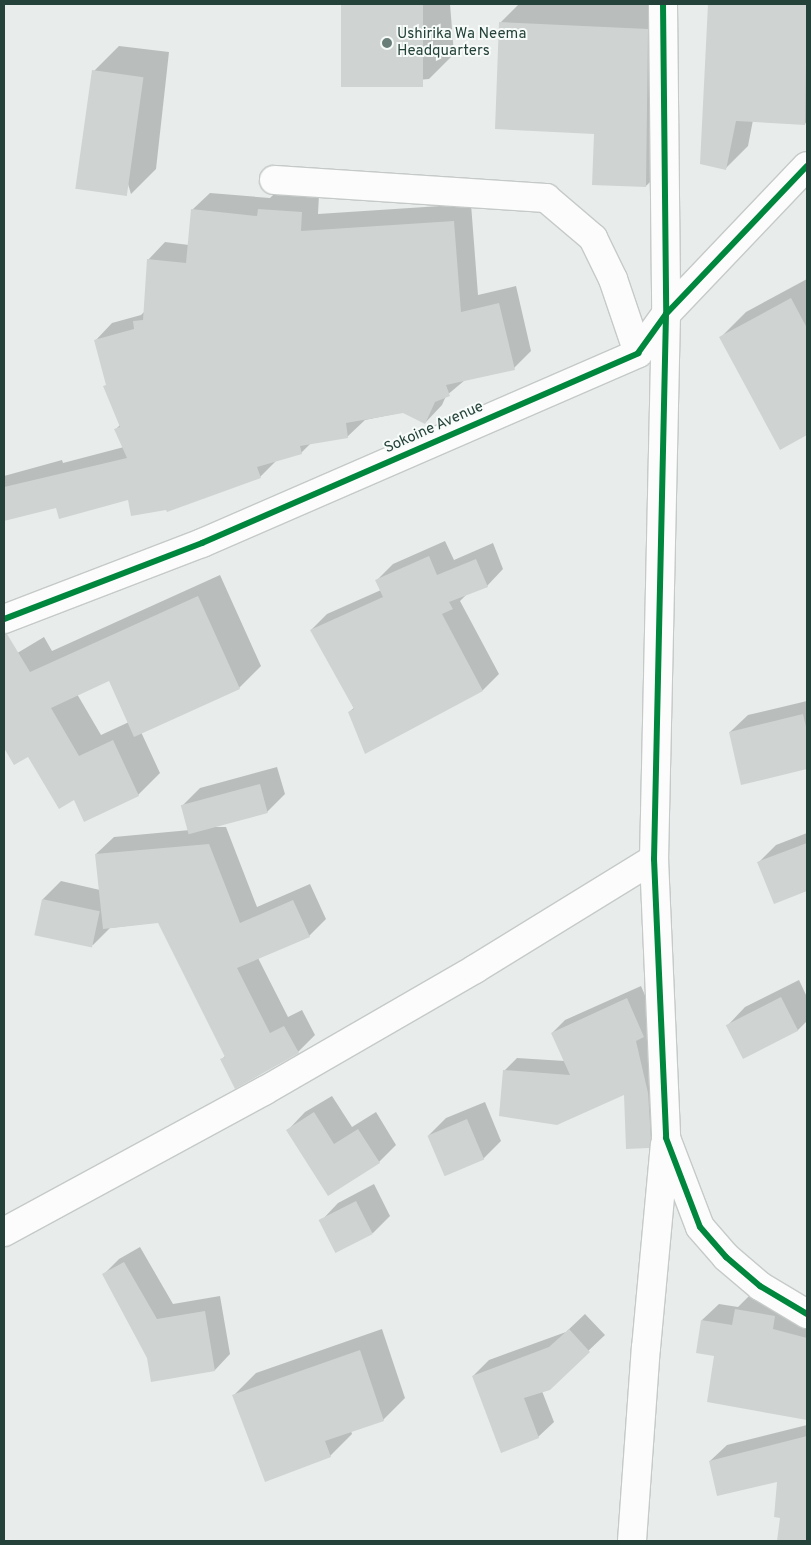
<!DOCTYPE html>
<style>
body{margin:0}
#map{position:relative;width:811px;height:1545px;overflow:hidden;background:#e8edeb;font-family:Overpass,sans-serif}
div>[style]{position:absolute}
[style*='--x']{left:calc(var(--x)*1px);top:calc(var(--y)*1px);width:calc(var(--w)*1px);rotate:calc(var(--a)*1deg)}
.shadow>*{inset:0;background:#0003}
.building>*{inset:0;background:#cfd4d2;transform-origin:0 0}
.roads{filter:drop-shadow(1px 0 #c5cac8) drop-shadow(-1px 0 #c5cac8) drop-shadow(0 1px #c5cac8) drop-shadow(0 -1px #c5cac8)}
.street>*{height:28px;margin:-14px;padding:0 14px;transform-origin:14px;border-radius:14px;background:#fcfcfc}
.secondary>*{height:28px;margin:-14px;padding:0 14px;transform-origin:14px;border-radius:14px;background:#fcfcfc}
.cycleway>*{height:6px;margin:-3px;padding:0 3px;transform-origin:3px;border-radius:3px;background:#00873e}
.dots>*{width:14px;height:14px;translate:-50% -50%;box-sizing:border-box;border:2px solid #f7fbf9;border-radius:50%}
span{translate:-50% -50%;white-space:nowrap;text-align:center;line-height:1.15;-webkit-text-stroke:4px #f7fbf9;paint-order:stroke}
.poi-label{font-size:15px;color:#24423a}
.left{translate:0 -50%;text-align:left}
.street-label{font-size:15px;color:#24423a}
.frame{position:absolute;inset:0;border:5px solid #24423a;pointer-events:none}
</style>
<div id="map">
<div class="shadow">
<i style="clip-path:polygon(342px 4px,450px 4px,454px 54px,429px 79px,349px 86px)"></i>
<i style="clip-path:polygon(519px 4px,664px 4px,671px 161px,646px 186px,595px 133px,500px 23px)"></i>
<i style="clip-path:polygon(709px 4px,807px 4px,807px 121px,805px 124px,753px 120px,748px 146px,725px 169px,701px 163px)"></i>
<i style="clip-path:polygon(119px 46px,169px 52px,156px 169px,131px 194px,94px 71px)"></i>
<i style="clip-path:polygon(276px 192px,319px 195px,318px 214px,471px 204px,478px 295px,516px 286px,531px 351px,514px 368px,465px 380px,446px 396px,442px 405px,425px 423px,404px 412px,365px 420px,347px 437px,311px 443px,301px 453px,278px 459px,260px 477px,167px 508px,129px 499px,57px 506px,4px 520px,4px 476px,62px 460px,63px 463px,124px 447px,116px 429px,120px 425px,95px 341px,112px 323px,141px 315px,145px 311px,148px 260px,165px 242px,189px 245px,192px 210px,210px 193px,270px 198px)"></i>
<i style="clip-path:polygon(807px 279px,807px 434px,781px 448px,721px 337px,746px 312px)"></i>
<i style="clip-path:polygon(445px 541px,454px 560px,493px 543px,503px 569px,487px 586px,467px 594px,460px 601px,499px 674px,483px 690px,349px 712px,355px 707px,311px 630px,327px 614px,381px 590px,377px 580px,393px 564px)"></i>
<i style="clip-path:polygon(evenodd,220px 575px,261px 666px,239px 688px,141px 732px,160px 773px,138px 795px,75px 799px,28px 755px,14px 764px,4px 746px,4px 661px,44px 637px,52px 651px,220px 575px,110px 679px,129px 722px,101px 735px,77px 694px,110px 679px)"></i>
<i style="clip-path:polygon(807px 701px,807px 768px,742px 783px,730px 732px,748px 715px)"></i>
<i style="clip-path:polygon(277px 767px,285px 794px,267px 812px,211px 827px,226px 827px,257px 907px,310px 884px,326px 919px,309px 936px,258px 958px,288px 1017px,302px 1010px,315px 1035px,298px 1052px,222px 1059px,226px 1055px,159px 922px,110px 928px,93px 945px,36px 934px,43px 899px,61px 881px,100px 890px,96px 854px,114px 837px,190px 830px,182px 806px,200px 788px)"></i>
<i style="clip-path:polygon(807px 833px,807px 889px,775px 902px,759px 862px,776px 845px)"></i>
<i style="clip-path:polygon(799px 980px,807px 997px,807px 1021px,798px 1030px,728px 1025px,745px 1007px)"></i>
<i style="clip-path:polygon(641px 986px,657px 1023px,662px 1134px,648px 1147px,626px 1093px,504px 1071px,517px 1058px,565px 1061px,552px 1033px,565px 1020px)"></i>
<i style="clip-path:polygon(332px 1096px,352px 1127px,376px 1112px,396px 1145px,379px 1162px,288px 1130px,305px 1112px)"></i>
<i style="clip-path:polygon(485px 1102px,501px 1141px,483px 1159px,429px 1135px,446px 1118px)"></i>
<i style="clip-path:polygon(374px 1184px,390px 1216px,373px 1233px,321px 1221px,338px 1203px)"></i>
<i style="clip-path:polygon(140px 1247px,173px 1304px,220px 1296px,230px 1354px,215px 1370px,149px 1358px,104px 1274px,119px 1259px)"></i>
<i style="clip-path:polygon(752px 1293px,807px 1318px,807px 1419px,708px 1401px,716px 1355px,702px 1320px,719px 1304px,738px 1307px)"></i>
<i style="clip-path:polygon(585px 1314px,605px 1335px,549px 1388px,542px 1391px,554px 1422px,538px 1437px,473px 1376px,489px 1360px,566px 1332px)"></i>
<i style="clip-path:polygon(382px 1329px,405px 1398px,383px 1420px,351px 1431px,352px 1434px,330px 1456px,234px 1395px,256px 1373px)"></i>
<i style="clip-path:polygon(807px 1425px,807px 1541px,779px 1541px,781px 1517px,778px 1480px,710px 1461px,727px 1445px)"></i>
</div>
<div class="building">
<i style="left:341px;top:4px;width:82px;height:83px"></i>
<i style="clip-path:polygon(708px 4px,807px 4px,805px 125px,736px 121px,726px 170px,700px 164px)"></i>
<i style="clip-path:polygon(499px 22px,648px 29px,646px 187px,592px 185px,594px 134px,495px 129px)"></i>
<i style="left:92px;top:70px;width:52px;height:120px;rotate:8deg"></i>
<i style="clip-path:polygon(191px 209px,257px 216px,258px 209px,302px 212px,301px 231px,454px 221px,461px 312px,499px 303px,515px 370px,446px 385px,450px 396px,435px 402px,425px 424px,403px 413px,346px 423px,348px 438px,300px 446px,302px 454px,257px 467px,261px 478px,167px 512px,166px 510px,131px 516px,128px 500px,59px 519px,56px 508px,4px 521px,4px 487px,127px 458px,114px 429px,120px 427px,103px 386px,106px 385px,94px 340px,134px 329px,133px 321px,143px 320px,147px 259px,186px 263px)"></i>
<i style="clip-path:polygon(791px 298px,807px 328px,807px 435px,780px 450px,719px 337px)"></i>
<i style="clip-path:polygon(429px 556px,437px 575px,476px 559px,488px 587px,449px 602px,453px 609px,442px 614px,483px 691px,365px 754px,348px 712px,354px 709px,310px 630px,383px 597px,375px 580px)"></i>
<i style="clip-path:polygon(198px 596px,240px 689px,134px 737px,109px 681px,51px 708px,79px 756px,113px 740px,139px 796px,84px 822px,74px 800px,59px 809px,28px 757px,14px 765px,4px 748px,4px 634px,7px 634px,30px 672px)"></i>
<i style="clip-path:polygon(803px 714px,807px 731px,807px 769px,741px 785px,729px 732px)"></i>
<i style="left:260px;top:784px;width:30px;height:82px;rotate:75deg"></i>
<i style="clip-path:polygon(807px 843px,807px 891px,774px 904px,757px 862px)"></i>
<i style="clip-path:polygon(209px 844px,240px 923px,293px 900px,310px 937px,237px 968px,270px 1033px,284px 1026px,299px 1053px,235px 1089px,220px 1059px,225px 1057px,158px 923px,103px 929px,95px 854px)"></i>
<i style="left:42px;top:899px;width:59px;height:37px;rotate:12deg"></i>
<i style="left:781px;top:997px;width:38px;height:62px;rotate:63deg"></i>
<i style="clip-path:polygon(627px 998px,644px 1037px,636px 1041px,648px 1093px,651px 1140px,649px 1148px,626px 1149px,624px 1095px,557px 1125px,499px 1116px,503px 1070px,570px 1075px,551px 1033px)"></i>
<i style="clip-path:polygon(314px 1112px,334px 1144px,358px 1129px,380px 1163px,328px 1196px,286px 1130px)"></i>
<i style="left:467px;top:1119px;width:44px;height:43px;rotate:67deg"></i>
<i style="left:356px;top:1201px;width:37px;height:42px;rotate:63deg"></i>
<i style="clip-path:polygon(124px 1262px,157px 1319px,205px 1311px,215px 1371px,151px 1382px,147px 1358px,102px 1274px)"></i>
<i style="clip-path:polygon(735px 1309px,775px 1316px,773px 1329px,807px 1338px,807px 1420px,707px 1402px,714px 1356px,696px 1353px,701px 1320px,732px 1325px)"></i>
<i style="clip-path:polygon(569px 1329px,590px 1352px,550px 1390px,524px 1398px,539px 1438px,501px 1453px,472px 1376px,549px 1347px)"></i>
<i style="clip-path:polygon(360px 1350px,384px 1421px,325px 1441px,331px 1457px,265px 1482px,232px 1395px)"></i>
<i style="clip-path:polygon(807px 1436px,807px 1541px,777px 1541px,780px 1518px,774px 1517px,777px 1482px,717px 1496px,709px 1461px)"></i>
</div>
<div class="roads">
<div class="street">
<i style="--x:663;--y:4;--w:310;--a:89.4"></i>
<i style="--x:666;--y:314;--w:545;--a:91.26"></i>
<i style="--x:654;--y:859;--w:279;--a:87.5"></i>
<i style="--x:666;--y:1138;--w:95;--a:69.1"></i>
<i style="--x:700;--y:1227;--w:40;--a:49"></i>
<i style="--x:726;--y:1257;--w:45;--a:40.5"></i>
<i style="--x:760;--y:1286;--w:55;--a:30.8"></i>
<i style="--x:274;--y:180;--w:273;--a:3.8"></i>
<i style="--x:546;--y:198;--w:62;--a:40.4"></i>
<i style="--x:593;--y:238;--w:46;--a:64"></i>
<i style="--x:613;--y:279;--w:78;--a:71.3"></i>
<i style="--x:4;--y:1232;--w:296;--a:-28.5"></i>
<i style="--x:264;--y:1091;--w:244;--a:-30"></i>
<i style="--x:475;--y:969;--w:210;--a:-31.6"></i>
<i style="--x:632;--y:1541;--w:194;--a:-85.9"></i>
<i style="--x:646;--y:1348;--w:204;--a:-84.7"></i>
</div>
<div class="secondary">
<i style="--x:4;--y:619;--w:212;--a:-21"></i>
<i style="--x:202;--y:543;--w:476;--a:-23.5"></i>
<i style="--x:638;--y:353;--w:48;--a:-54.3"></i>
<i style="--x:666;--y:314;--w:204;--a:-46.4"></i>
</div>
</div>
<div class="cycleway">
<i style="--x:663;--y:4;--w:310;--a:89.4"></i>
<i style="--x:666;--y:314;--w:545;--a:91.26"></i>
<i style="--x:654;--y:859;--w:279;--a:87.5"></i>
<i style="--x:666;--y:1138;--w:95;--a:69.1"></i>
<i style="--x:700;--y:1227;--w:40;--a:49"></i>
<i style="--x:726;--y:1257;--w:45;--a:40.5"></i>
<i style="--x:760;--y:1286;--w:55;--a:30.8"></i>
<i style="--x:4;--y:619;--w:212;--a:-21"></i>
<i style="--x:202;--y:543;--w:476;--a:-23.5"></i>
<i style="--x:638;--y:353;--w:48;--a:-54.3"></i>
<i style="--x:666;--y:314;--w:204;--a:-46.4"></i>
</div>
<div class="dots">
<i style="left:387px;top:43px;background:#697e78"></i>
</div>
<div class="poi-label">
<span class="left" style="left:397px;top:43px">Ushirika Wa Neema<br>Headquarters</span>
</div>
<div class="street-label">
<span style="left:434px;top:428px;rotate:-24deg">Sokoine Avenue</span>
</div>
<div class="frame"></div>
</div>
